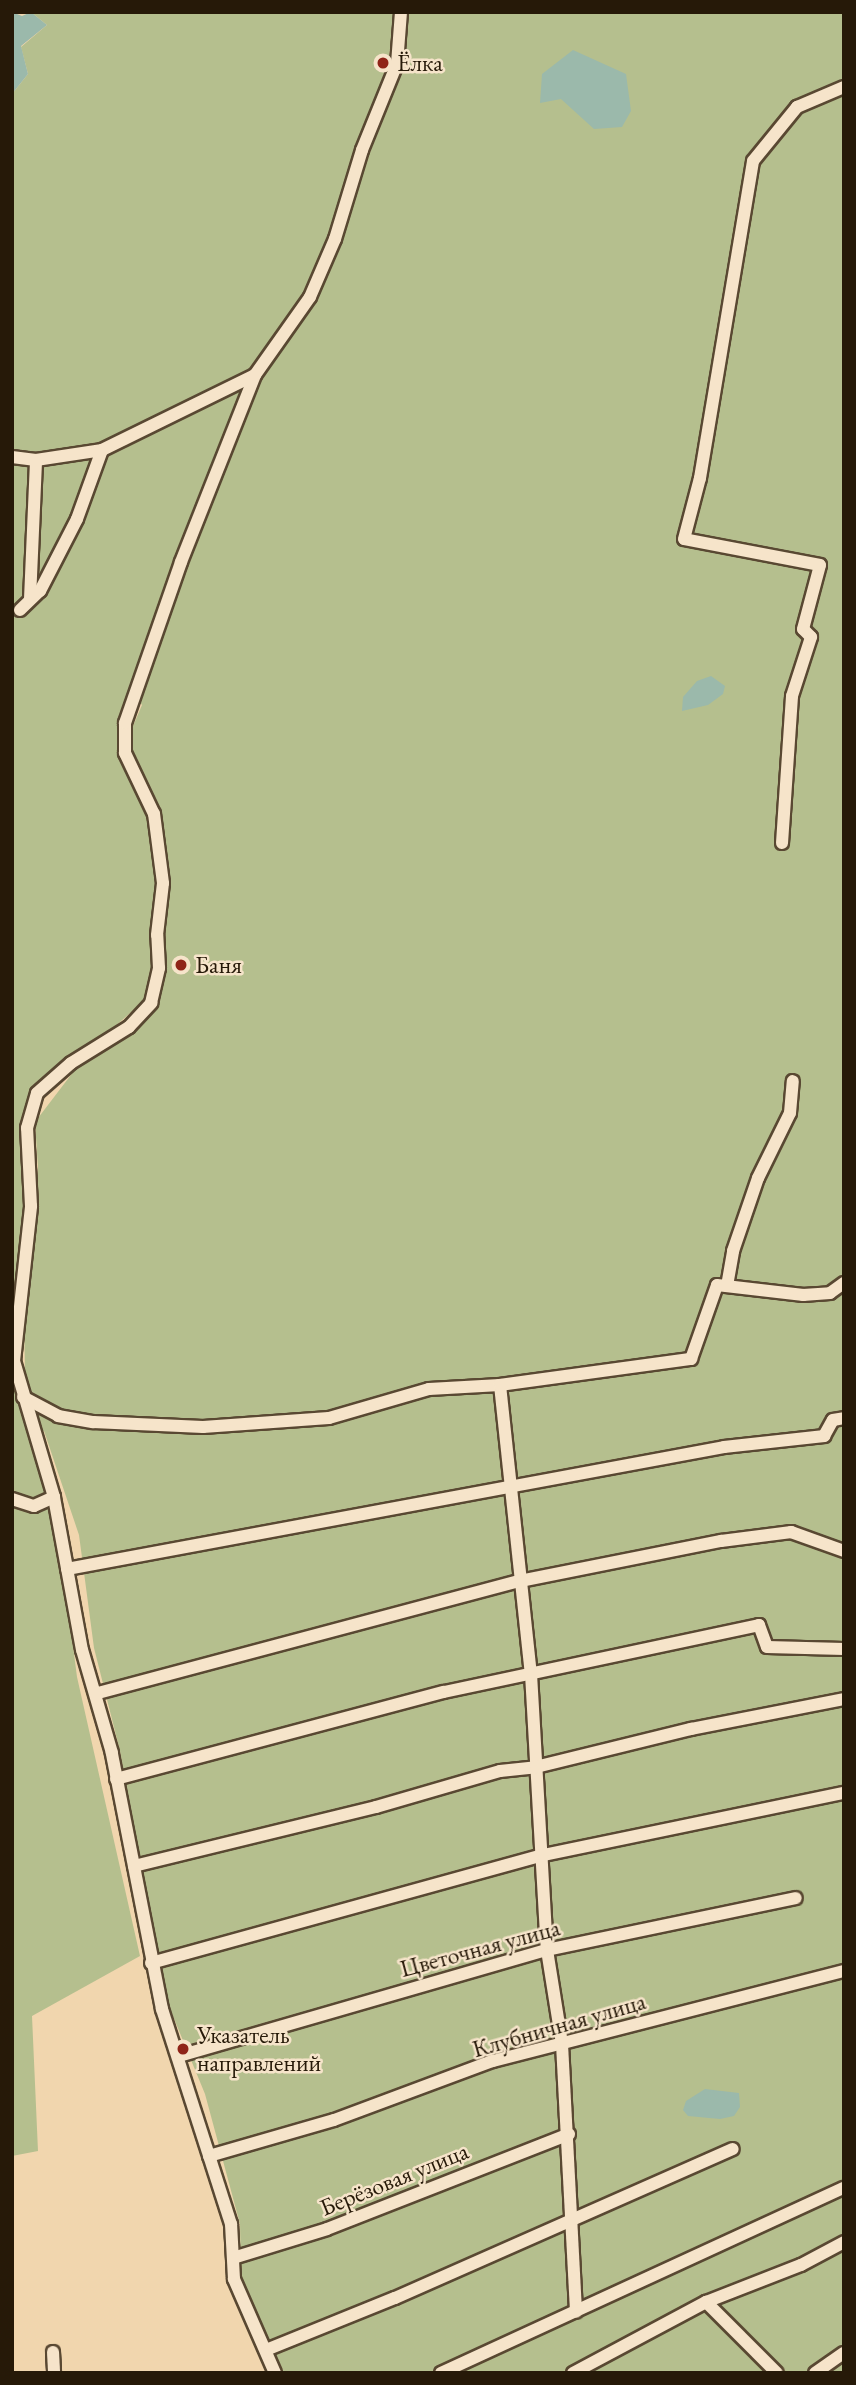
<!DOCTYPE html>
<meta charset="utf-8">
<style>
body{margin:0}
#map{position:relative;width:856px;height:2385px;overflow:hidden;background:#f1d6ae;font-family:"EB Garamond",serif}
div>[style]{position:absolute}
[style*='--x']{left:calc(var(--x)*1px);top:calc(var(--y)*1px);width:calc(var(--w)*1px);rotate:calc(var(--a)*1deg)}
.green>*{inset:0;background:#b5bf8e}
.water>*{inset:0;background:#9bb9ab}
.roads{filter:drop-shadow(2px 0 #594832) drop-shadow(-2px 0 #594832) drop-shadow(0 2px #594832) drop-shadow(0 -2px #594832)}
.minor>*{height:12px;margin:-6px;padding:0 6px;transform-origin:6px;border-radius:6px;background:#f6e4ca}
.dots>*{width:19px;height:19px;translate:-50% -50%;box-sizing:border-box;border:4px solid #f6e4ca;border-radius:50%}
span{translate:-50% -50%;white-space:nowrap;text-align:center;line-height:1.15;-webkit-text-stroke:5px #f6e4ca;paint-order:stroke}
.poi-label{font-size:24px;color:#261908}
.left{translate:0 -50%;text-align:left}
.street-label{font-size:24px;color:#261908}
.frame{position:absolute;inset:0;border:14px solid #261908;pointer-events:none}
</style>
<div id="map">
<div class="green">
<i style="clip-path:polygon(evenodd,31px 12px,396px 12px,388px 62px,328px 236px,303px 293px,249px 371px,243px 389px,267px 369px,313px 304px,341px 245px,369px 155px,404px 66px,409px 12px,844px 12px,844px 2373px,284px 2373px,241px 2277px,240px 2224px,205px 2094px,161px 1987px,120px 1751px,94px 1648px,79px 1535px,44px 1431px,34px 1433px,59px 1537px,77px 1677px,140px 1956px,32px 2016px,38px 2151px,12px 2156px,12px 1379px,15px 1383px,25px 1375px,24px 1314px,38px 1168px,35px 1122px,77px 1067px,75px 1054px,34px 1087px,21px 1127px,28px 1180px,12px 1310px,12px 94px,28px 74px,21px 47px,47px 25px,31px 12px,130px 688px,142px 705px,133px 726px,131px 752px,118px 756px,120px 719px,130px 688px,31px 12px,160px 815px,153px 1009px,104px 1036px,146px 999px,153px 967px,151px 933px,156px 881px,148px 821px,160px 815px)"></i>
</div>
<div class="water">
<i style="clip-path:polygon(12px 12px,22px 16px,31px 12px,47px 25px,21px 46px,28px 74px,12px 94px)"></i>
<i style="clip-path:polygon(573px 50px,626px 74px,631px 111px,622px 127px,594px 129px,561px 99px,540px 103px,542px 74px)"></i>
<i style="clip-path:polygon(711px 676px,725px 686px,723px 694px,708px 705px,682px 711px,683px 697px,697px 681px)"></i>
<i style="clip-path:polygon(705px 2089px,739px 2093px,740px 2107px,734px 2116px,720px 2119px,688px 2116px,683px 2110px,686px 2101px)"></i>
</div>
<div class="roads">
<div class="minor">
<i style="--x:12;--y:457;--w:24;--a:7"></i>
<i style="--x:36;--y:460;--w:67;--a:-8.6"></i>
<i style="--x:102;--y:450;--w:170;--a:-26.1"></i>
<i style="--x:30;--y:599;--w:139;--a:-87.5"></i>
<i style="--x:20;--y:610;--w:28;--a:-44"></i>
<i style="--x:40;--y:591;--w:81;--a:-62.8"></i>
<i style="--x:77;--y:519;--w:73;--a:-70.1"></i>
<i style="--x:782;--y:843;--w:147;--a:-86.1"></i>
<i style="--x:792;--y:696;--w:62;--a:-72.1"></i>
<i style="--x:811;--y:637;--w:11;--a:-135"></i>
<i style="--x:803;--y:629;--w:66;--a:-75.1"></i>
<i style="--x:820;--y:565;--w:138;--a:-169.2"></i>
<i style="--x:684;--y:539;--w:63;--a:-75.3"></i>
<i style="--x:700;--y:478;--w:321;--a:-80.5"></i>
<i style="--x:753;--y:161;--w:70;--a:-50.8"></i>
<i style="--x:797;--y:107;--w:51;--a:-23.1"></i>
<i style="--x:727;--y:1286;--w:36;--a:-80"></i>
<i style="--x:733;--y:1251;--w:77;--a:-71.1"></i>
<i style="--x:758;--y:1178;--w:72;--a:-63.8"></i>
<i style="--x:790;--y:1113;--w:32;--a:-85"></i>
<i style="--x:500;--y:1385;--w:291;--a:83.9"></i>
<i style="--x:531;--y:1674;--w:276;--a:86.7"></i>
<i style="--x:547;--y:1950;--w:95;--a:80.9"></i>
<i style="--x:562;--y:2044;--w:268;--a:87"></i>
<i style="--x:23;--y:1397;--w:40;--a:28"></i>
<i style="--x:58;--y:1416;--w:36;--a:10"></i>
<i style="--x:93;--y:1422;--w:110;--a:2.6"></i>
<i style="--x:203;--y:1427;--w:126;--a:-4.1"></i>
<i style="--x:329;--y:1418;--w:104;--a:-16.2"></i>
<i style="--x:429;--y:1389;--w:71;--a:-3.2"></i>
<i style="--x:500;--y:1385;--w:193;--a:-7.8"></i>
<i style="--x:691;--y:1359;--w:78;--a:-70.6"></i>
<i style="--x:717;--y:1285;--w:87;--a:6.6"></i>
<i style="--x:803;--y:1295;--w:27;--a:-4"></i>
<i style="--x:830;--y:1293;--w:17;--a:-36"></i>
<i style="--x:12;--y:1499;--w:23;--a:18"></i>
<i style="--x:34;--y:1506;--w:22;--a:-24"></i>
<i style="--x:67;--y:1569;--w:668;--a:-10.52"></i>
<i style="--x:724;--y:1447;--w:101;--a:-6.3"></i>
<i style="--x:824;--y:1436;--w:18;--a:-61"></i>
<i style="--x:833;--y:1420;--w:11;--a:-10"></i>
<i style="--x:98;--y:1693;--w:437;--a:-14.9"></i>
<i style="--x:520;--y:1581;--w:205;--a:-11.3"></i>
<i style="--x:721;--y:1541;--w:71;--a:-7.3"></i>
<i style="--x:791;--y:1532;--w:56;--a:19.7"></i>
<i style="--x:116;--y:1779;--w:339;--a:-14.9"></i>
<i style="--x:444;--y:1692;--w:322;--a:-12"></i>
<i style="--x:759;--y:1625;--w:23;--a:70"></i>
<i style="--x:767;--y:1647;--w:77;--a:1.5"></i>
<i style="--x:134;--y:1866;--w:249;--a:-13.7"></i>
<i style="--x:376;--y:1807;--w:129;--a:-16.2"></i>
<i style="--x:500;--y:1771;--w:36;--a:-6"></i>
<i style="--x:536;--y:1767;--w:160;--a:-13.8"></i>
<i style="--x:691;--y:1729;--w:156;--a:-11.1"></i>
<i style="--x:151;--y:1963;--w:408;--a:-15.4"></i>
<i style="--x:544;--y:1855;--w:306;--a:-11.7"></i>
<i style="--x:179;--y:2056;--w:383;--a:-16.1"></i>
<i style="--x:547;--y:1950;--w:254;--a:-11.8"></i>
<i style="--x:209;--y:2156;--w:130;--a:-16.1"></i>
<i style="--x:334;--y:2120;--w:170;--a:-20.4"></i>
<i style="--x:493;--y:2061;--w:362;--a:-14.4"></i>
<i style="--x:233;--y:2258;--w:98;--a:-17.1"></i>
<i style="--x:327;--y:2229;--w:260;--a:-21.4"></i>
<i style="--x:706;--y:2302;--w:100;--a:45"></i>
<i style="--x:266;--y:2350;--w:139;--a:-22"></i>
<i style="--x:395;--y:2298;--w:369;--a:-23.8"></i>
<i style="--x:53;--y:2352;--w:21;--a:87"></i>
<i style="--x:275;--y:2373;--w:103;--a:-113.6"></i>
<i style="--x:234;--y:2279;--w:55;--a:-93.1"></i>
<i style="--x:231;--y:2224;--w:226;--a:-107.8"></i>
<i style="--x:162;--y:2009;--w:261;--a:-101.1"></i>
<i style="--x:112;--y:1753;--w:107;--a:-106.2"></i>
<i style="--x:82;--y:1650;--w:156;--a:-100.4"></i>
<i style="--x:54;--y:1497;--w:142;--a:-106.4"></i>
<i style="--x:14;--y:1361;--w:156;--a:-83.7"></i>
<i style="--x:31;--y:1206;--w:78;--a:-92.9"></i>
<i style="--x:27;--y:1128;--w:36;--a:-74"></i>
<i style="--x:37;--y:1093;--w:45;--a:-41.4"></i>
<i style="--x:71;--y:1063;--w:68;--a:-31.8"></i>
<i style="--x:129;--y:1027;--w:33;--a:-47"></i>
<i style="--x:151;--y:1003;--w:36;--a:-77"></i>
<i style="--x:159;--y:968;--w:33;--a:-93"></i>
<i style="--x:157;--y:935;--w:52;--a:-83.4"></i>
<i style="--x:163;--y:883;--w:70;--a:-97.4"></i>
<i style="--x:154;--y:814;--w:68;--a:-115.4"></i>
<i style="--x:125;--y:753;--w:30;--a:-90"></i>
<i style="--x:125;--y:723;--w:170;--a:-70.8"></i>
<i style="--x:181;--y:562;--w:201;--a:-68.4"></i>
<i style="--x:255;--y:375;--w:95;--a:-54.8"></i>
<i style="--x:310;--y:297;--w:63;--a:-66.7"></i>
<i style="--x:335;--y:239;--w:93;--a:-73.1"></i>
<i style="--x:362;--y:150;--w:93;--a:-67.9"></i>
<i style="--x:397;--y:64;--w:52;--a:-85.6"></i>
<i style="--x:441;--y:2373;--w:443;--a:-24.7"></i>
<i style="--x:573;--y:2373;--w:151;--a:-28.1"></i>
<i style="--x:706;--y:2302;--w:102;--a:-21.3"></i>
<i style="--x:801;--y:2265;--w:49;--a:-28.1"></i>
<i style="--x:815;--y:2373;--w:35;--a:-35"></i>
</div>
</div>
<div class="dots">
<i style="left:383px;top:63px;background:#8f2418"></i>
<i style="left:181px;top:965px;background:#8f2418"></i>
<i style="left:183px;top:2049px;background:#8f2418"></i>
</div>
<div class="poi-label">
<span class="left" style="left:397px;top:63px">Ёлка</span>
<span class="left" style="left:195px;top:965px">Баня</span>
<span class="left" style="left:197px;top:2049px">Указатель<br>направлений</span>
</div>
<div class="street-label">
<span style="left:480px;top:1948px;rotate:-15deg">Цветочная улица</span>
<span style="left:559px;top:2025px;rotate:-16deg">Клубничная улица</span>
<span style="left:394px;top:2179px;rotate:-22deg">Берёзовая улица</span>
</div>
<div class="frame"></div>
</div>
